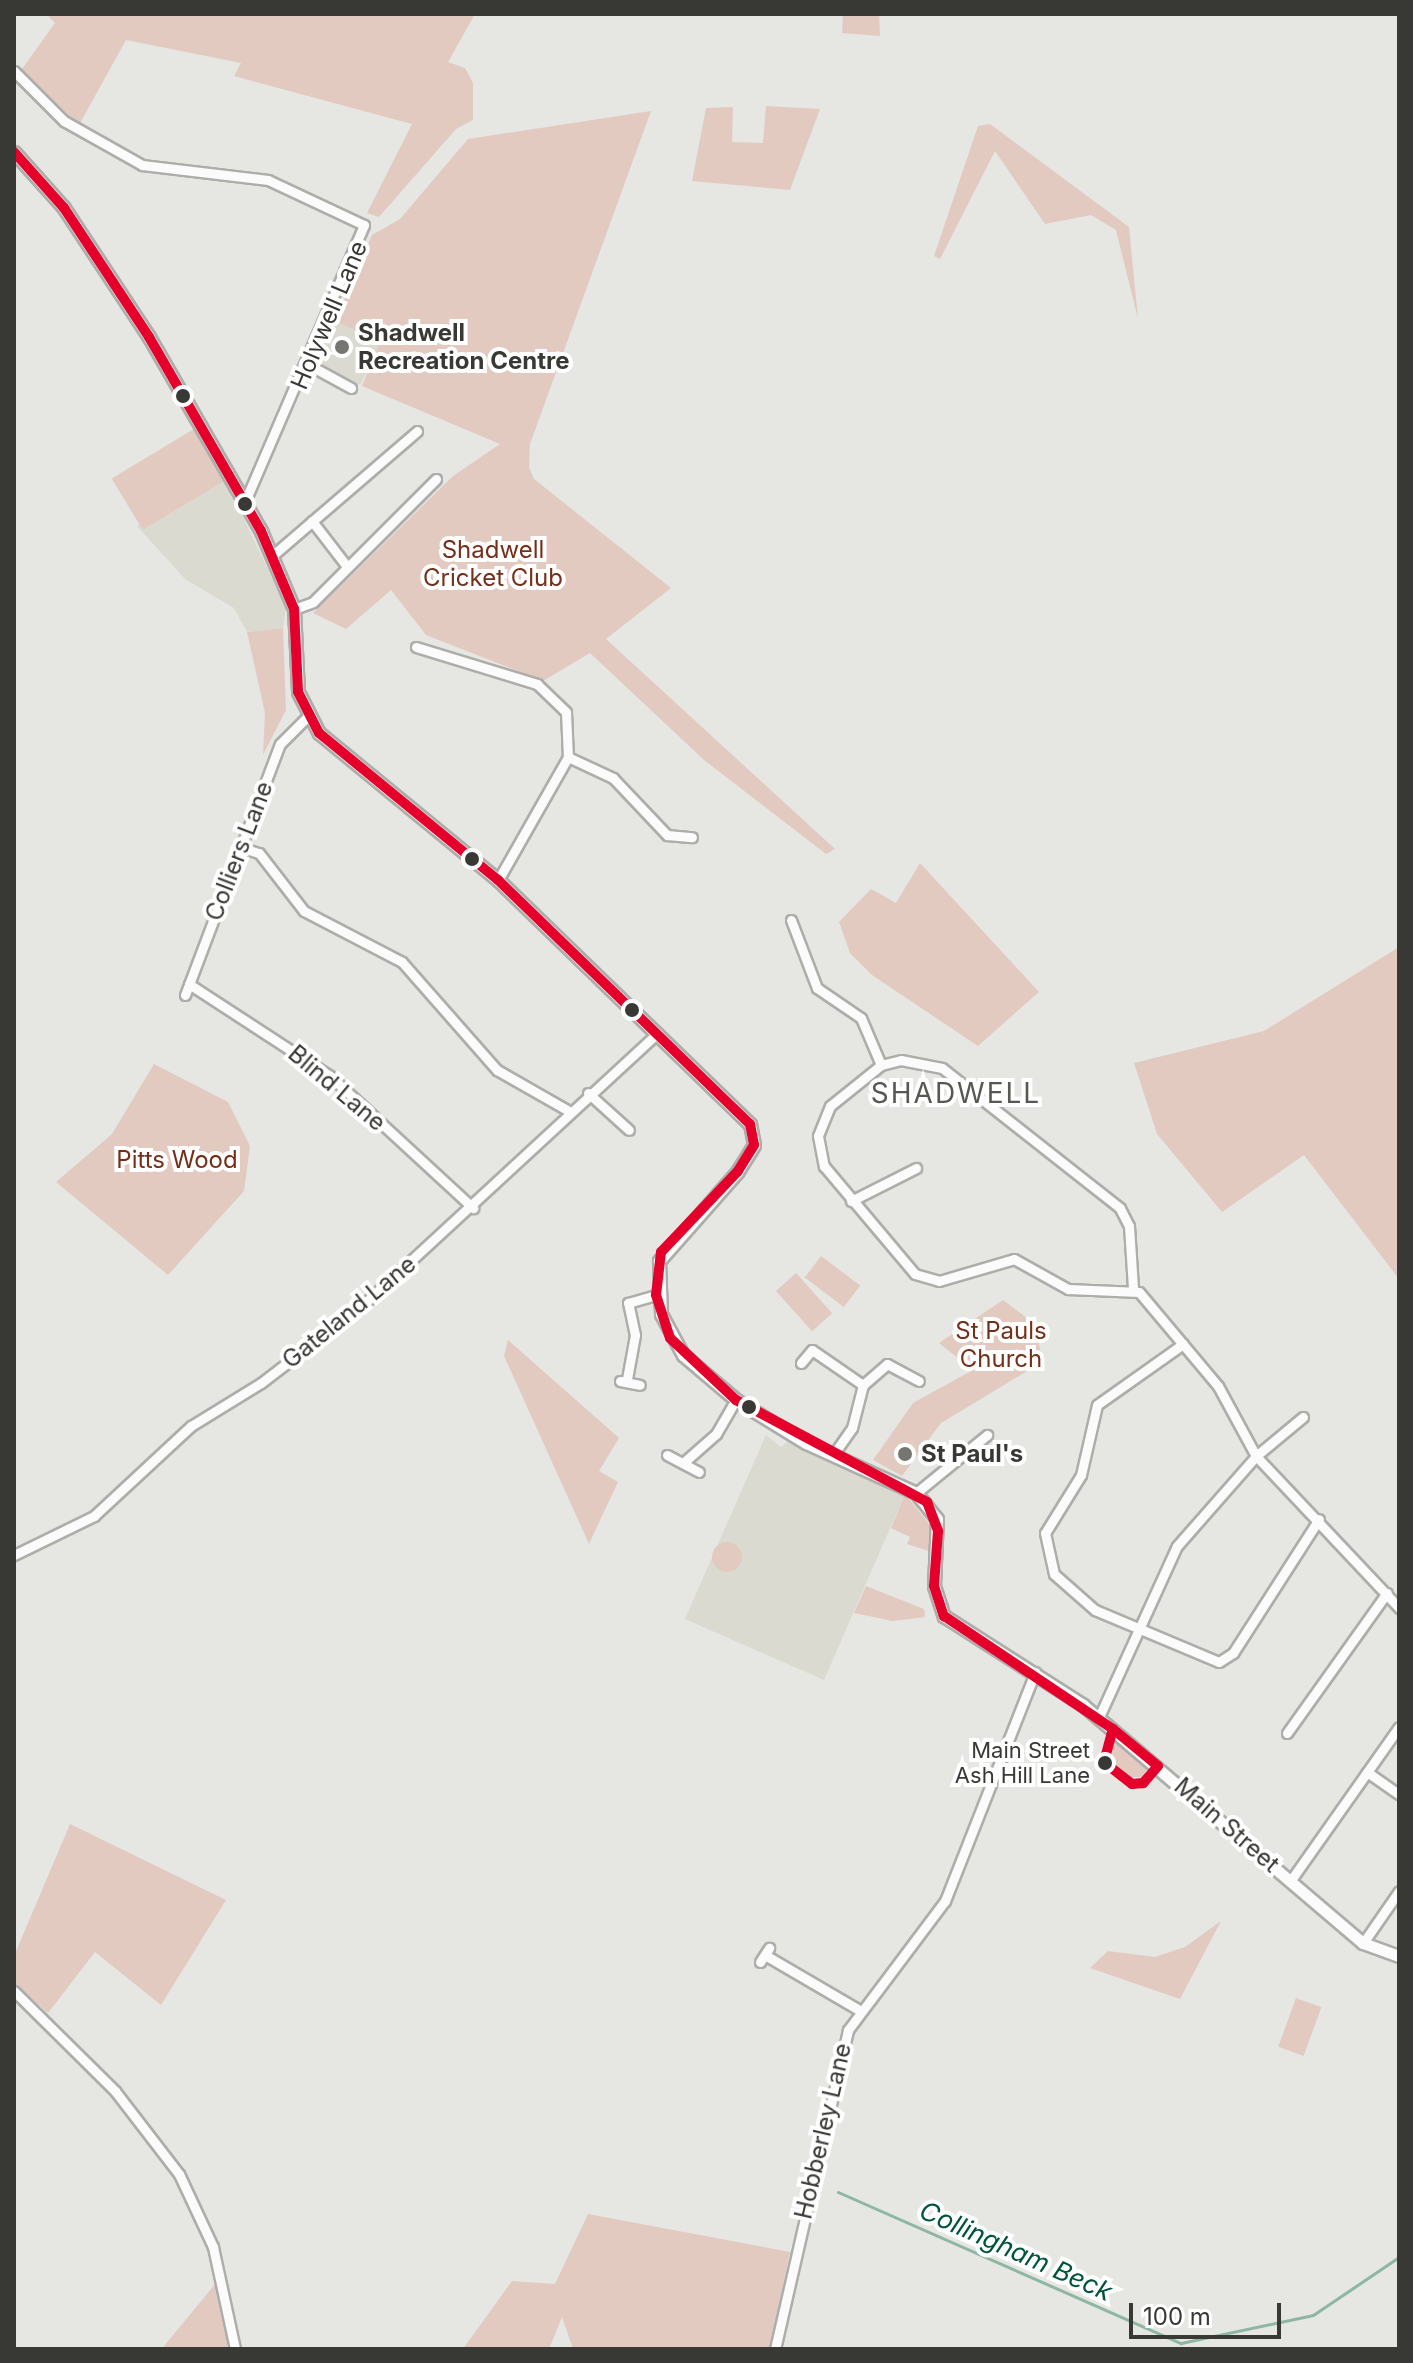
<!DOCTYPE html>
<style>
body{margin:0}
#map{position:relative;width:1413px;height:2363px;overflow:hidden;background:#e6e6e2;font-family:Inter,sans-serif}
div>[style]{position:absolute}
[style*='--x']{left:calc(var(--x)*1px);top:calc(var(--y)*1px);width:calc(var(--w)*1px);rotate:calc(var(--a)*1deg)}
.built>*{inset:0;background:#dbdad1;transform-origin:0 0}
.green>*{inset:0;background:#e2cac1;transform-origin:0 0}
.round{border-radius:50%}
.stream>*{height:3px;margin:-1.5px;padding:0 1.5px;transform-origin:1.5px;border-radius:1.5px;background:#8db7a3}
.roads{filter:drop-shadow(2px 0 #adadaa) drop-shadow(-2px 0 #adadaa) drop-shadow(0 2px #adadaa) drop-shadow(0 -2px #adadaa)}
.minor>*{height:9px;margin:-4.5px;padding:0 4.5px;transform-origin:4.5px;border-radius:4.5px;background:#fbfbfb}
.tertiary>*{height:11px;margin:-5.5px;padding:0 5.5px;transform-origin:5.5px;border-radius:5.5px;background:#fbfbfb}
.bus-1>*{height:10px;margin:-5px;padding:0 5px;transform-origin:5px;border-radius:5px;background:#e4002b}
.dots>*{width:22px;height:22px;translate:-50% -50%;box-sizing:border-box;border:4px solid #fff;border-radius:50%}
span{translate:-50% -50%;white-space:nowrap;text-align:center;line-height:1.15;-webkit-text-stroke:8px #fff;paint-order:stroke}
.bus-label{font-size:22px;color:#383835}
.right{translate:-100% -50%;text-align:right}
.street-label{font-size:24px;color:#383835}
.poi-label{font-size:24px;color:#383835;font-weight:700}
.left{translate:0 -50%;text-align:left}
.park-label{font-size:24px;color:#752f19}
.water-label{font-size:26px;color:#00543a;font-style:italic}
.quarter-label{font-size:28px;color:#585751;letter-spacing:2px}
.frame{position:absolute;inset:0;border:16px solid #383835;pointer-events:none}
.scale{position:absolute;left:1129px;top:2303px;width:152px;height:36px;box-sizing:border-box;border:4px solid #383835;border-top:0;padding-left:10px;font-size:24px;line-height:28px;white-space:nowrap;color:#383835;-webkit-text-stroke:6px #fff;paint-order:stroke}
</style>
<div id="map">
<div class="built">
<i style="left:335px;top:321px;width:50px;height:47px;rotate:25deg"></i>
<i style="clip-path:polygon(225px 480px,286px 607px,283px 628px,247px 632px,234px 608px,185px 579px,137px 526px)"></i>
<i style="clip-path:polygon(766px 1435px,781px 1447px,791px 1439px,905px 1494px,824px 1680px,685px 1619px)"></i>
</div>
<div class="green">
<i style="clip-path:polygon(46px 14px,475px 14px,448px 62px,465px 68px,473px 83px,473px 120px,456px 129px,379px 217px,367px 213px,412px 124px,234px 76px,241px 63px,126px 40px,79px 125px,22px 69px,55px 23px)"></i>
<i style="clip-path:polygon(843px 14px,879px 14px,880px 36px,842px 33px)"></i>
<i style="clip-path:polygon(766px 106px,820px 109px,790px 190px,692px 181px,706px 108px,733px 107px,732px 142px,763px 143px)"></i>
<i style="clip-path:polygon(651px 111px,530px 444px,529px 467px,534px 479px,671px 588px,606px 639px,835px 849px,826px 854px,704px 760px,590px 653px,543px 681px,426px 635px,391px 590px,346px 629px,313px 613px,453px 476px,500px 444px,362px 386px,380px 342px,335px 321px,372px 235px,400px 219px,468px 139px)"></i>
<i style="clip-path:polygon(990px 124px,1129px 227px,1138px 319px,1116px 230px,1091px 215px,1045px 224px,995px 151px,940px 259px,934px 256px,978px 126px)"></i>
<i style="left:194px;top:429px;width:60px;height:96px;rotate:59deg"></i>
<i style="clip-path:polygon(283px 628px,286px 710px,263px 755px,265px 713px,247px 632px)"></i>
<i style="clip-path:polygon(920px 863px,1039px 992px,978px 1046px,872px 975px,850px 953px,839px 922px,871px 889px,896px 903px)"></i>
<i style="clip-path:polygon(1399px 947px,1399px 1279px,1304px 1155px,1222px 1212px,1157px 1134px,1134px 1063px,1264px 1031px)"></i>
<i style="clip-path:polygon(154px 1064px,228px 1102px,250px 1146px,244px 1191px,168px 1275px,56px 1182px,112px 1134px)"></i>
<i style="left:821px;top:1256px;width:49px;height:27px;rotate:37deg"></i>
<i style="left:796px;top:1273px;width:54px;height:27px;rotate:48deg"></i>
<i style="clip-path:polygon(1003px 1300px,1036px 1325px,1042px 1362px,941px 1423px,902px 1476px,873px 1460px,913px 1403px,973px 1370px,939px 1343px)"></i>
<i style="clip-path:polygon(508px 1340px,619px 1438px,599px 1471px,618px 1482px,589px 1544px,504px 1356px)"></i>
<i style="clip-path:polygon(905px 1494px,931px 1526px,932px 1552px,907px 1544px,910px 1537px,891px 1528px)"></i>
<i class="round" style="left:712px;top:1542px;width:30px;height:30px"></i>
<i style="clip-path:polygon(866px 1586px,924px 1609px,925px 1617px,893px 1621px,854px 1613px)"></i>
<i style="clip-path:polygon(1115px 1742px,1147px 1768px,1143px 1777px,1129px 1777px,1110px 1760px)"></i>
<i style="clip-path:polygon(70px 1824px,226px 1900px,161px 2005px,95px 1952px,48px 2013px,14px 1982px,14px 1956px)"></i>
<i style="clip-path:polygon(1221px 1921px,1180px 1999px,1090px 1968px,1108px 1951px,1155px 1957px,1185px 1947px)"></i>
<i style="left:1296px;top:1998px;width:27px;height:52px;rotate:20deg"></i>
<i style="clip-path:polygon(588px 2214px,790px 2252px,770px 2349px,573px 2349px,562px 2317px,549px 2349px,463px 2349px,512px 2281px,555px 2284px)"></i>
<i style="clip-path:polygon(216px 2283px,230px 2349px,162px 2349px,169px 2340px)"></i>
</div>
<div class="stream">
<i style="--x:838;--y:2192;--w:375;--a:23.8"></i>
<i style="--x:1181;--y:2343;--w:135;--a:-12"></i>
<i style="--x:1313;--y:2315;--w:104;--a:-34"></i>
</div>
<div class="roads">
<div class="minor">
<i style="--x:14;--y:71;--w:71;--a:45"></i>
<i style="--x:64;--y:121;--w:90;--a:29.4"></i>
<i style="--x:142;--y:165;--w:127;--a:6.8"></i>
<i style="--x:268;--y:180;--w:106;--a:25.1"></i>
<i style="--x:364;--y:225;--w:301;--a:113.3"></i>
<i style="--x:309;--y:365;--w:48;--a:28.7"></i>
<i style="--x:312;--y:521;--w:54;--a:52.5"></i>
<i style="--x:273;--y:555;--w:190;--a:-40.7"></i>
<i style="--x:294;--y:609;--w:20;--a:-20"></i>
<i style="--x:313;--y:602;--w:174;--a:-45"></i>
<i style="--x:416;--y:647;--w:127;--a:17"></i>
<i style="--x:537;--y:684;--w:40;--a:44"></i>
<i style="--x:566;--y:712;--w:45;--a:87.5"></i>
<i style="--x:568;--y:757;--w:142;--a:119.6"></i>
<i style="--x:568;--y:757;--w:50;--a:25"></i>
<i style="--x:613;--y:778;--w:79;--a:46.5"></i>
<i style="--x:667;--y:835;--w:25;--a:5"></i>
<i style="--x:240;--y:847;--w:20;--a:18"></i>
<i style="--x:259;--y:853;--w:73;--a:52.2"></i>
<i style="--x:304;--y:911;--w:110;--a:27.5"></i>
<i style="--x:402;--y:962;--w:144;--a:48.7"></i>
<i style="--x:497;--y:1070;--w:83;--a:29.7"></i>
<i style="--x:791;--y:920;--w:73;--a:69.1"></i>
<i style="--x:817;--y:988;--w:53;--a:34.3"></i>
<i style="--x:861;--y:1018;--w:51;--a:66.9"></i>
<i style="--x:189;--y:984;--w:168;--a:33.1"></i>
<i style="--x:330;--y:1076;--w:195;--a:42.7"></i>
<i style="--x:185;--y:995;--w:268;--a:-69.3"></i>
<i style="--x:280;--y:744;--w:40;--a:-45"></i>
<i style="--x:588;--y:1093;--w:55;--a:42.1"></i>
<i style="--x:851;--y:1201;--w:73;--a:-26.9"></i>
<i style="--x:1133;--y:1288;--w:62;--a:-93.7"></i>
<i style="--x:1129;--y:1226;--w:20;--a:-117"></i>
<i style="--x:1120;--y:1208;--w:226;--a:-141.8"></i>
<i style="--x:942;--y:1068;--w:42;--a:-169"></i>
<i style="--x:901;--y:1060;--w:21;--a:166"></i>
<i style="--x:881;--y:1065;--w:65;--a:141.2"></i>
<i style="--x:830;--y:1106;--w:32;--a:112"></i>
<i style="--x:818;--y:1136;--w:31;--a:79"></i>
<i style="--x:824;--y:1166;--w:141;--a:49.9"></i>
<i style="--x:915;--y:1274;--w:25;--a:16"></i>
<i style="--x:939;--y:1281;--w:78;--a:-16.3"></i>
<i style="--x:1014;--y:1259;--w:62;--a:29.1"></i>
<i style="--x:1068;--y:1289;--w:71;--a:2.4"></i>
<i style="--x:1139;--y:1292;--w:123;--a:50"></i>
<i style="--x:1218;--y:1386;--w:80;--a:61.5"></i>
<i style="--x:1256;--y:1456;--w:209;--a:46.7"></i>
<i style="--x:1183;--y:1344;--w:105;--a:144.7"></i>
<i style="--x:1097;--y:1405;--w:72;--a:102.9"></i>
<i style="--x:1081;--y:1475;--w:68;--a:121.8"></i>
<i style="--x:1045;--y:1533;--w:42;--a:77.6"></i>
<i style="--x:1054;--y:1574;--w:55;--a:41.3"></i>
<i style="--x:1095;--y:1610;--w:134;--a:22.8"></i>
<i style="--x:1219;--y:1662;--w:17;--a:-33"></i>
<i style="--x:1233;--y:1653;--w:159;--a:-57.3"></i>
<i style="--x:801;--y:1363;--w:17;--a:-50"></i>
<i style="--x:812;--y:1350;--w:62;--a:34.5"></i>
<i style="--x:627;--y:1379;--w:45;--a:-79.7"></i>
<i style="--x:635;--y:1335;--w:33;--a:-102"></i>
<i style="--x:628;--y:1303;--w:29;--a:-16"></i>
<i style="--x:620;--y:1381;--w:20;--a:11"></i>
<i style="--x:667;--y:1455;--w:36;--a:28"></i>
<i style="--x:833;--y:1455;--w:33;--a:-55"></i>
<i style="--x:852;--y:1428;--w:44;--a:-75.7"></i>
<i style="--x:863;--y:1385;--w:32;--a:-41"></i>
<i style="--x:887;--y:1364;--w:36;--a:28"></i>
<i style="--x:683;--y:1463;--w:44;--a:-41.3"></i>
<i style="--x:716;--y:1434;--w:39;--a:-60"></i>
<i style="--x:916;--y:1493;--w:92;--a:-39.2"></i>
<i style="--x:14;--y:1555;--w:89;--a:-26"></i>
<i style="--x:94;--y:1516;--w:132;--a:-42.9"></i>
<i style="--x:191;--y:1426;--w:82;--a:-31.6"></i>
<i style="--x:261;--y:1383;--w:131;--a:-37.6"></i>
<i style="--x:365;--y:1303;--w:398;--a:-42.7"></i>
<i style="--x:1099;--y:1717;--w:188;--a:-65.5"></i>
<i style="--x:1177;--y:1546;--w:120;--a:-48.7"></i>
<i style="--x:1256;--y:1456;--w:61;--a:-39.7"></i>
<i style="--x:1287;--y:1733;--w:172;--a:-54.5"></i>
<i style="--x:1367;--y:1772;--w:39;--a:35"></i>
<i style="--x:1291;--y:1880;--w:187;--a:-54.8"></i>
<i style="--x:1363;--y:1943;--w:63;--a:-55.3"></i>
<i style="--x:765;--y:1955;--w:109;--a:30.3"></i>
<i style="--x:760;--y:1962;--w:17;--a:-57"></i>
<i style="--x:14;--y:1991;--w:142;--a:44.7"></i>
<i style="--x:115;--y:2091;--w:105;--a:52.4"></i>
<i style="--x:179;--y:2174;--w:81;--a:65"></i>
<i style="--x:213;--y:2247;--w:104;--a:77.8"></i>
<i style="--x:775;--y:2349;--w:327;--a:-77.1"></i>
<i style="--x:848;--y:2030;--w:161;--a:-53.1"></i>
<i style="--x:945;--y:1901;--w:246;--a:-68.5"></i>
</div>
<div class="tertiary">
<i style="--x:14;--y:152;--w:75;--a:48.2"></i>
<i style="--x:64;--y:208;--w:154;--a:56.6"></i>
<i style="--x:149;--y:337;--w:224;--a:60"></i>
<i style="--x:261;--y:531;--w:85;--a:67.1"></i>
<i style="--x:294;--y:609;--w:83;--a:87.2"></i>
<i style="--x:298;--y:692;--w:46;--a:62.9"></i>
<i style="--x:319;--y:733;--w:232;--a:39.4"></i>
<i style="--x:498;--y:880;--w:351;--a:44.1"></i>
<i style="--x:750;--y:1124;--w:21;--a:79"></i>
<i style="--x:754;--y:1145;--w:31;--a:122"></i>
<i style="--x:738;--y:1171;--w:120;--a:131.3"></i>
<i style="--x:659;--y:1261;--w:53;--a:87.8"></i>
<i style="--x:661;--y:1314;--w:47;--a:61.8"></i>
<i style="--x:683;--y:1355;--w:70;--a:40.3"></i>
<i style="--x:736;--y:1400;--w:82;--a:31.6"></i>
<i style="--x:806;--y:1443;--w:121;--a:24.4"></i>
<i style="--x:916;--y:1493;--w:33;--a:51"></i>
<i style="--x:937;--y:1519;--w:67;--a:92.6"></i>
<i style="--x:934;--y:1586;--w:32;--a:72"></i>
<i style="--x:944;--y:1616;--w:165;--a:32.6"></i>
<i style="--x:1083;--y:1705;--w:367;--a:40.4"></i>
<i style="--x:1363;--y:1943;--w:38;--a:20"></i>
</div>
</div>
<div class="bus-1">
<i style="--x:14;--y:152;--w:75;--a:48.2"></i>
<i style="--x:64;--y:208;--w:154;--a:56.6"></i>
<i style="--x:149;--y:337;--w:224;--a:60"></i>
<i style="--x:261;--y:531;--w:85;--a:67.1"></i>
<i style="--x:294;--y:609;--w:83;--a:87.2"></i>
<i style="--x:298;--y:692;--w:46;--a:62.9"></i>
<i style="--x:319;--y:733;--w:232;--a:39.4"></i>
<i style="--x:498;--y:880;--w:351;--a:44.1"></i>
<i style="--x:750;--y:1124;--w:21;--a:79"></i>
<i style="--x:754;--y:1145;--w:31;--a:122"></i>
<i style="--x:738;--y:1171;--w:112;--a:133.5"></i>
<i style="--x:661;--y:1252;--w:43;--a:96.6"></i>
<i style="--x:656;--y:1295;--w:45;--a:72"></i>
<i style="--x:670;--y:1338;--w:91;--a:43.2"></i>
<i style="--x:736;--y:1400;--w:217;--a:28.1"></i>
<i style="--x:927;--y:1502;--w:31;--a:69"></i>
<i style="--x:938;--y:1531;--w:55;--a:94.2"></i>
<i style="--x:934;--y:1586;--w:32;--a:72"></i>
<i style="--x:944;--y:1616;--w:203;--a:33.8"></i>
<i style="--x:1113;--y:1729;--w:58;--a:39.4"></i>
<i style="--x:1158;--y:1766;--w:23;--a:131"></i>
<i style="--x:1143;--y:1783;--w:11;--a:175"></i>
<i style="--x:1132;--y:1784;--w:36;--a:-142"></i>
<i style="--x:1104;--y:1762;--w:34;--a:-75"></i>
</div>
<div class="dots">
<i style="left:342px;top:347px;background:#757572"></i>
<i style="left:183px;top:396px;background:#383835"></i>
<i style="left:245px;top:504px;background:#383835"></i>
<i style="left:472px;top:859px;background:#383835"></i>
<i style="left:632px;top:1010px;background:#383835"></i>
<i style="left:749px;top:1407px;background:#383835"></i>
<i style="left:905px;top:1454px;background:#757572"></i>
<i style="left:1105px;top:1763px;background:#383835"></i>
</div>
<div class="bus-label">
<span class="right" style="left:1090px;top:1763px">Main Street<br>Ash Hill Lane</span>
</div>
<div class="street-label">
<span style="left:329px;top:315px;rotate:-67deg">Holywell Lane</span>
<span style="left:239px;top:851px;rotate:-69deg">Colliers Lane</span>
<span style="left:337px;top:1088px;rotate:40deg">Blind Lane</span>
<span style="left:349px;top:1312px;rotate:-39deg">Gateland Lane</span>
<span style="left:1227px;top:1825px;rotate:41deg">Main Street</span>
<span style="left:823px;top:2131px;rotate:-77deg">Hobberley Lane</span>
</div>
<div class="poi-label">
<span class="left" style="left:358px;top:347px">Shadwell<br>Recreation Centre</span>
<span class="left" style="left:921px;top:1454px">St Paul's</span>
</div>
<div class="park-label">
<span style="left:493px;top:564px">Shadwell<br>Cricket Club</span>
<span style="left:177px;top:1160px">Pitts Wood</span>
<span style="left:1001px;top:1345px">St Pauls<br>Church</span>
</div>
<div class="water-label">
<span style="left:1016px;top:2251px;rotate:24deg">Collingham Beck</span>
</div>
<div class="quarter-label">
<span style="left:956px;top:1093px">SHADWELL</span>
</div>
<div class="frame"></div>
<div class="scale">100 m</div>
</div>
